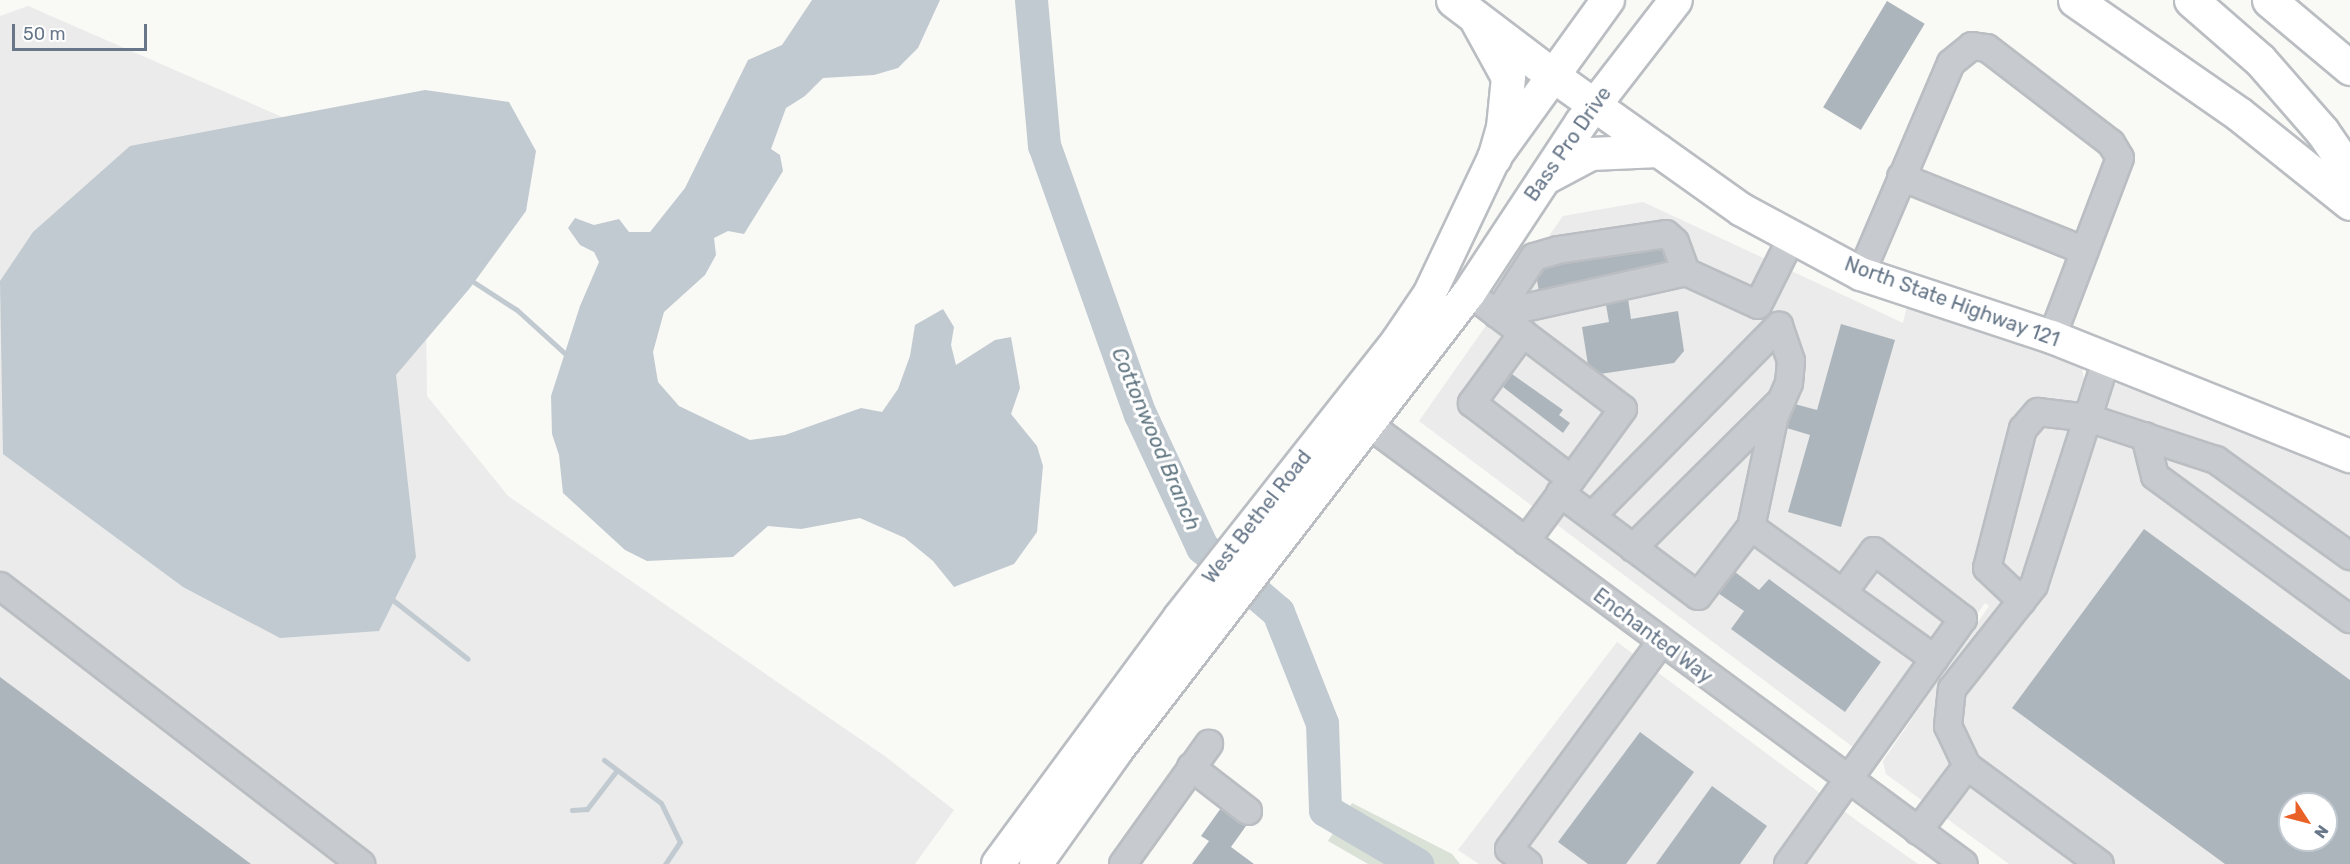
<!DOCTYPE html>
<style>
body{margin:0}
#map{position:relative;width:2350px;height:864px;overflow:hidden;background:#f9f9f6;font-family:Rubik,sans-serif}
div>[style]{position:absolute}
[style*='--x']{left:calc(var(--x)*1px);top:calc(var(--y)*1px);width:calc(var(--w)*1px);rotate:calc(var(--a)*1deg)}
.built>*{inset:0;background:#eaebea}
.green>*{inset:0;background:#dae1d7}
.water>*{inset:0;background:#c1cad0}
.stream>*{height:5px;margin:-2.5px;padding:0 2.5px;transform-origin:2.5px;border-radius:2.5px;background:#c1cad0}
.river>*{height:33px;margin:-16.5px;padding:0 16.5px;transform-origin:16.5px;border-radius:16.5px;background:#c1cad0}
.building>*{inset:0;background:#adb5bc;transform-origin:0 0}
.roads{filter:drop-shadow(2px 0 #babec2) drop-shadow(-2px 0 #babec2) drop-shadow(0 2px #babec2) drop-shadow(0 -2px #babec2)}
.minor>*{height:26px;margin:-13px;padding:0 13px;transform-origin:13px;border-radius:13px;background:#c7cace}
.major>*{height:32px;margin:-16px;padding:0 16px;transform-origin:16px;border-radius:16px;background:#fff}
.highway>*{height:33px;margin:-16.5px;padding:0 16.5px;transform-origin:16.5px;border-radius:16.5px;background:#fff}
span{translate:-50% -50%;white-space:nowrap;text-align:center;line-height:1.15;-webkit-text-stroke:6px #fff;paint-order:stroke}
.street-label{font-size:20px;color:#677789}
.water-label{font-size:21px;color:#637883;font-style:italic}
.north{position:absolute;left:2278px;top:792px;width:60px;height:60px;box-sizing:border-box;background:#fff;border:2px solid #c2c9d0;border-radius:50%;rotate:126deg;font-size:16px;font-weight:700;line-height:24px;text-align:center;color:#677789}
.north::after{content:'';display:block;margin:auto;width:21px;height:27px;background:#e96126;clip-path:polygon(50% 0,100% 100%,50% 72%,0 100%)}
.scale{position:absolute;left:12px;top:24px;width:135px;height:27px;box-sizing:border-box;border:3px solid #677789;border-top:0;padding-left:8px;font-size:18px;line-height:21px;white-space:nowrap;color:#677789;-webkit-text-stroke:4px #fff;paint-order:stroke}
</style>
<div id="map">
<div class="built">
<i style="clip-path:polygon(28px 6px,424px 179px,427px 396px,508px 496px,886px 757px,954px 810px,915px 864px,0 864px,0 16px)"></i>
<i style="clip-path:polygon(evenodd,1643px 202px,1903px 323px,1907px 306px,2069px 356px,2082px 369px,2084px 379px,2110px 387px,2125px 378px,2350px 465px,2350px 864px,2009px 864px,1886px 774px,1883px 761px,1989px 606px,1985px 603px,1873px 762px,1419px 421px,1563px 216px,1643px 202px,2290px 804px,2326px 804px,2326px 840px,2290px 840px,2290px 804px)"></i>
<i style="clip-path:polygon(1617px 642px,1860px 823px,1918px 864px,1479px 864px,1458px 850px)"></i>
</div>
<div class="green">
<i style="clip-path:polygon(1352px 803px,1452px 854px,1460px 864px,1368px 864px,1328px 841px)"></i>
</div>
<div class="water">
<i style="clip-path:polygon(812px 0,940px 0,918px 48px,898px 68px,874px 75px,823px 78px,805px 96px,786px 108px,771px 149px,780px 155px,783px 171px,744px 234px,728px 231px,714px 238px,716px 255px,705px 275px,664px 312px,653px 352px,658px 382px,679px 406px,750px 440px,785px 435px,861px 408px,882px 412px,898px 389px,910px 356px,915px 325px,943px 309px,954px 327px,951px 345px,956px 365px,995px 340px,1011px 337px,1020px 388px,1011px 414px,1037px 446px,1043px 466px,1037px 532px,1014px 564px,954px 587px,933px 561px,905px 538px,860px 518px,801px 529px,768px 526px,733px 557px,647px 561px,625px 550px,563px 493px,559px 455px,552px 434px,551px 396px,580px 306px,599px 262px,594px 252px,580px 245px,568px 228px,575px 218px,594px 225px,619px 219px,629px 232px,650px 232px,685px 188px,748px 60px,782px 45px)"></i>
<i style="clip-path:polygon(425px 90px,509px 102px,536px 151px,526px 211px,470px 288px,396px 375px,416px 557px,379px 631px,280px 638px,183px 587px,3px 454px,0 281px,33px 232px,130px 146px)"></i>
</div>
<div class="stream">
<i style="--x:469;--y:279;--w:57;--a:32.9"></i>
<i style="--x:517;--y:310;--w:72;--a:42.2"></i>
<i style="--x:389;--y:597;--w:100;--a:38.1"></i>
<i style="--x:604;--y:760;--w:71;--a:37"></i>
<i style="--x:661;--y:803;--w:43;--a:64"></i>
<i style="--x:680;--y:842;--w:27;--a:124"></i>
<i style="--x:572;--y:810;--w:15;--a:-4"></i>
<i style="--x:587;--y:809;--w:49;--a:-52.4"></i>
</div>
<div class="river">
<i style="--x:1031;--y:0;--w:146;--a:84.9"></i>
<i style="--x:1044;--y:145;--w:286;--a:70.4"></i>
<i style="--x:1140;--y:414;--w:147;--a:65"></i>
<i style="--x:1202;--y:547;--w:100;--a:40.5"></i>
<i style="--x:1278;--y:612;--w:119;--a:68.4"></i>
<i style="--x:1322;--y:723;--w:87;--a:88"></i>
<i style="--x:1325;--y:810;--w:107;--a:30.4"></i>
</div>
<div class="building">
<i style="left:1887px;top:1px;width:44px;height:124px;rotate:31deg"></i>
<i style="clip-path:polygon(1668px 240px,1673px 270px,1625px 278px,1631px 319px,1678px 311px,1684px 351px,1674px 363px,1600px 374px,1588px 365px,1582px 327px,1609px 322px,1602px 282px,1539px 292px,1534px 262px)"></i>
<i style="clip-path:polygon(1841px 324px,1895px 340px,1841px 527px,1788px 512px,1810px 435px,1780px 426px,1787px 402px,1817px 410px)"></i>
<i style="clip-path:polygon(1512px 374px,1563px 410px,1559px 415px,1570px 423px,1563px 433px,1503px 387px)"></i>
<i style="clip-path:polygon(evenodd,2144px 529px,2350px 680px,2350px 864px,2225px 864px,2012px 708px,2144px 529px,2290px 804px,2326px 804px,2326px 840px,2290px 840px,2290px 804px)"></i>
<i style="clip-path:polygon(1731px 569px,1759px 590px,1769px 579px,1881px 662px,1845px 712px,1731px 629px,1744px 611px,1715px 591px)"></i>
<i style="clip-path:polygon(0 677px,251px 864px,0 864px)"></i>
<i style="clip-path:polygon(1640px 732px,1694px 772px,1626px 864px,1588px 864px,1558px 842px)"></i>
<i style="clip-path:polygon(1712px 786px,1767px 826px,1740px 864px,1656px 864px)"></i>
<i style="clip-path:polygon(1221px 808px,1246px 826px,1231px 847px,1254px 864px,1192px 864px,1209px 841px,1201px 836px)"></i>
</div>
<div class="roads">
<div class="minor">
<i style="--x:1901;--y:177;--w:198;--a:21.9"></i>
<i style="--x:1861;--y:274;--w:229;--a:-66.9"></i>
<i style="--x:1951;--y:63;--w:27;--a:-39"></i>
<i style="--x:1972;--y:46;--w:15;--a:8"></i>
<i style="--x:1987;--y:48;--w:156;--a:37.5"></i>
<i style="--x:2111;--y:143;--w:17;--a:59"></i>
<i style="--x:2120;--y:158;--w:191;--a:110.8"></i>
<i style="--x:1484;--y:304;--w:174;--a:37.1"></i>
<i style="--x:1623;--y:409;--w:164;--a:126.3"></i>
<i style="--x:1497;--y:314;--w:68;--a:-57"></i>
<i style="--x:1534;--y:257;--w:25;--a:-16"></i>
<i style="--x:1558;--y:250;--w:109;--a:-8.4"></i>
<i style="--x:1666;--y:234;--w:12;--a:42"></i>
<i style="--x:1675;--y:242;--w:32;--a:70"></i>
<i style="--x:1686;--y:272;--w:79;--a:24.6"></i>
<i style="--x:1758;--y:305;--w:76;--a:-63.4"></i>
<i style="--x:1497;--y:314;--w:194;--a:-12.5"></i>
<i style="--x:1523;--y:333;--w:87;--a:126.1"></i>
<i style="--x:1472;--y:403;--w:125;--a:37.5"></i>
<i style="--x:1353;--y:413;--w:759;--a:36.43"></i>
<i style="--x:2145;--y:436;--w:41;--a:76"></i>
<i style="--x:2155;--y:476;--w:242;--a:36.3"></i>
<i style="--x:1560;--y:493;--w:172;--a:36.7"></i>
<i style="--x:1698;--y:596;--w:87;--a:-52.5"></i>
<i style="--x:1751;--y:527;--w:226;--a:35.7"></i>
<i style="--x:1592;--y:516;--w:267;--a:-45.5"></i>
<i style="--x:1779;--y:326;--w:37;--a:71"></i>
<i style="--x:1791;--y:361;--w:22;--a:95"></i>
<i style="--x:1789;--y:383;--w:39;--a:113"></i>
<i style="--x:1774;--y:419;--w:110;--a:102"></i>
<i style="--x:1633;--y:548;--w:204;--a:-44.8"></i>
<i style="--x:0;--y:586;--w:456;--a:37.6"></i>
<i style="--x:2022;--y:601;--w:48;--a:-136.7"></i>
<i style="--x:1987;--y:568;--w:144;--a:-75.5"></i>
<i style="--x:2023;--y:429;--w:23;--a:-49"></i>
<i style="--x:2038;--y:412;--w:50;--a:6.8"></i>
<i style="--x:2088;--y:418;--w:135;--a:18.2"></i>
<i style="--x:2216;--y:460;--w:165;--a:35.6"></i>
<i style="--x:1967;--y:766;--w:165;--a:36.4"></i>
<i style="--x:1191;--y:767;--w:72;--a:37.7"></i>
<i style="--x:1918;--y:831;--w:81;--a:-53"></i>
<i style="--x:1967;--y:766;--w:44;--a:-115.4"></i>
<i style="--x:1948;--y:726;--w:37;--a:-84"></i>
<i style="--x:1952;--y:689;--w:132;--a:-51.7"></i>
<i style="--x:2034;--y:585;--w:238;--a:-72.2"></i>
<i style="--x:1123;--y:864;--w:148;--a:-54.4"></i>
<i style="--x:1528;--y:864;--w:24;--a:-142"></i>
<i style="--x:1509;--y:849;--w:257;--a:-53.7"></i>
<i style="--x:1788;--y:864;--w:301;--a:-54.5"></i>
<i style="--x:1963;--y:619;--w:112;--a:-142.6"></i>
<i style="--x:1874;--y:551;--w:52;--a:126.4"></i>
</div>
<div class="major">
<i style="--x:1552;--y:75;--w:233;--a:35.4"></i>
<i style="--x:1742;--y:210;--w:135;--a:28.3"></i>
<i style="--x:1861;--y:274;--w:201;--a:18.3"></i>
<i style="--x:2052;--y:337;--w:321;--a:21.8"></i>
<i style="--x:1548;--y:177;--w:49;--a:-28.1"></i>
<i style="--x:1591;--y:154;--w:68;--a:-2.5"></i>
<i style="--x:998;--y:864;--w:307;--a:-53.6"></i>
<i style="--x:1180;--y:617;--w:350;--a:-51.7"></i>
<i style="--x:1397;--y:342;--w:57;--a:-55.8"></i>
<i style="--x:1429;--y:295;--w:152;--a:-64.6"></i>
<i style="--x:1494;--y:158;--w:195;--a:-54.2"></i>
<i style="--x:1036;--y:864;--w:140;--a:-54.6"></i>
<i style="--x:1117;--y:750;--w:577;--a:-52.4"></i>
<i style="--x:1469;--y:293;--w:204;--a:-56.6"></i>
<i style="--x:1581;--y:123;--w:155;--a:-52.3"></i>
</div>
<div class="highway">
<i style="--x:1453;--y:0;--w:124;--a:37.1"></i>
<i style="--x:2075;--y:0;--w:200;--a:34.8"></i>
<i style="--x:2239;--y:114;--w:142;--a:38.7"></i>
<i style="--x:2191;--y:0;--w:91;--a:41"></i>
<i style="--x:2260;--y:60;--w:94;--a:48.9"></i>
<i style="--x:2322;--y:131;--w:50;--a:55.7"></i>
<i style="--x:2269;--y:0;--w:106;--a:40"></i>
<i style="--x:1475;--y:17;--w:68;--a:61.2"></i>
<i style="--x:1508;--y:77;--w:50;--a:95.7"></i>
<i style="--x:1503;--y:127;--w:32;--a:106"></i>
</div>
</div>
<div class="street-label">
<span style="left:1568px;top:144px;rotate:-55deg">Bass Pro Drive</span>
<span style="left:1952px;top:302px;rotate:20deg">North State Highway 121</span>
<span style="left:1257px;top:517px;rotate:-52deg">West Bethel Road</span>
<span style="left:1653px;top:636px;rotate:37deg">Enchanted Way</span>
</div>
<div class="water-label">
<span style="left:1156px;top:439px;rotate:67deg">Cottonwood Branch</span>
</div>
<div class="north">N</div>
<div class="scale">50 m</div>
</div>
